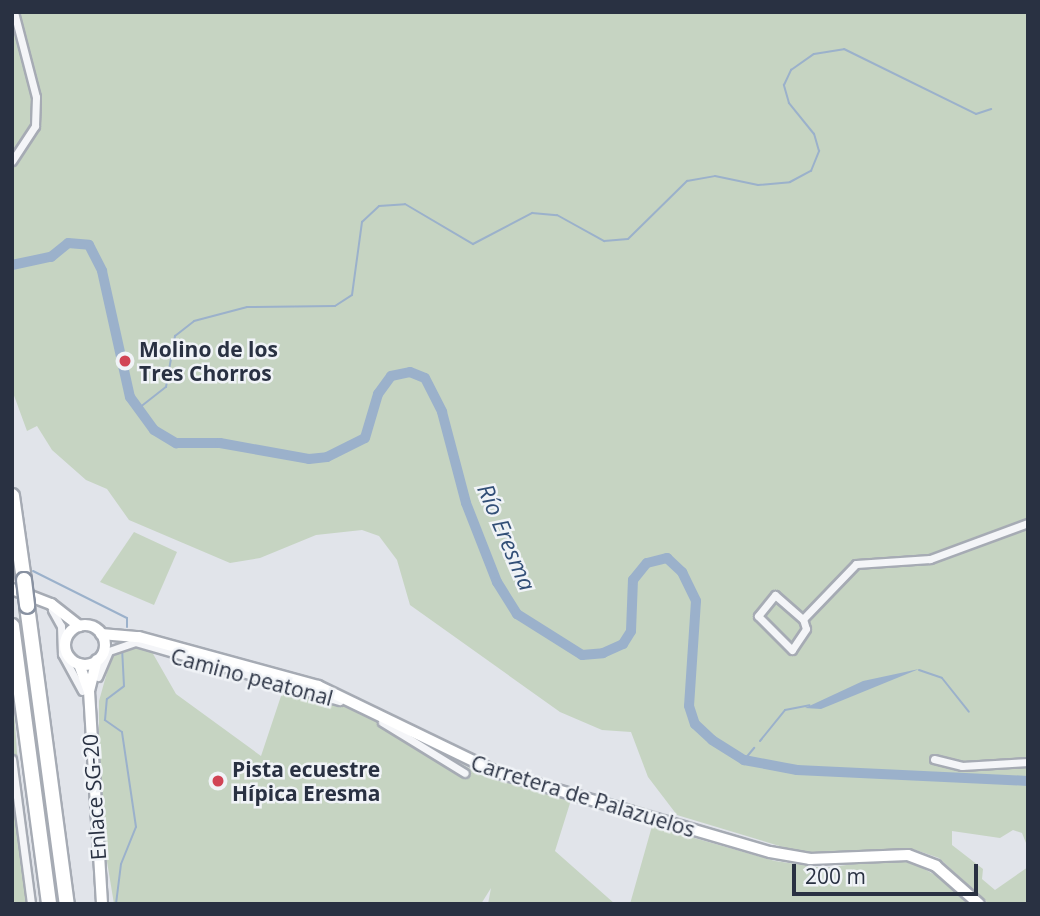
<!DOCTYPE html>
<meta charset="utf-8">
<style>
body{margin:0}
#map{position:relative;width:1040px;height:916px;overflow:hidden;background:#e1e4ea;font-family:"Open Sans",sans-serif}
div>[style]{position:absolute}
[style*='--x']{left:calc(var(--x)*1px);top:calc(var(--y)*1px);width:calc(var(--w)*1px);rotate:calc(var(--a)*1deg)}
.green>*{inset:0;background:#c6d4c2}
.water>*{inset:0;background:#9bb1cb}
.stream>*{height:2px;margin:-1px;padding:0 1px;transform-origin:1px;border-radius:1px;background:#9bb1cb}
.river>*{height:10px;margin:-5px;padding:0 5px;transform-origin:5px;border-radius:5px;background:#9bb1cb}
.roads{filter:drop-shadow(2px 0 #a6abb4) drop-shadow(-2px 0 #a6abb4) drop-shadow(0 2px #a6abb4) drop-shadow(0 -2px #a6abb4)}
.street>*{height:7px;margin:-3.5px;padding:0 3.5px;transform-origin:3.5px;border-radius:3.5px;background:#f4f5f8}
.secondary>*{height:10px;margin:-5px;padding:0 5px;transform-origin:5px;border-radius:5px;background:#fff}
.secondary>.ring{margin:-5px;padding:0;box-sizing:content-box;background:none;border:10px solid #fff;border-radius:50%}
.highway>*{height:14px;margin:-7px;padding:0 7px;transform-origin:7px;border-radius:7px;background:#fff}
.bridges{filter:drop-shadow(2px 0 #8891a1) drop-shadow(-2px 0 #8891a1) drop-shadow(0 2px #8891a1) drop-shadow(0 -2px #8891a1)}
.highway-bridge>*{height:14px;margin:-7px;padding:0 7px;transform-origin:7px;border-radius:7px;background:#fff}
.dots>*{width:19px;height:19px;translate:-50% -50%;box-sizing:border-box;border:4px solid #f0f3f7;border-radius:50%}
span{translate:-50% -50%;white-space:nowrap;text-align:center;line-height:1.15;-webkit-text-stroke:5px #f0f3f7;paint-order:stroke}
.poi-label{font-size:21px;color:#293142;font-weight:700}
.left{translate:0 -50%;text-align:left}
.street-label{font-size:21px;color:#293142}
.water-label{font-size:23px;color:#324f77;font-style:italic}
.frame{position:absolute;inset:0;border:14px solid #293142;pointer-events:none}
.scale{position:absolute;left:792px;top:864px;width:186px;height:32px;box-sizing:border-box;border:4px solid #293142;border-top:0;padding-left:9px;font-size:21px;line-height:24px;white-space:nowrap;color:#293142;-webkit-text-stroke:5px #f0f3f7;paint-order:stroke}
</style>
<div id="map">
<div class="green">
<i style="clip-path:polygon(12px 12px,1028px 12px,1028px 848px,1022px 833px,1013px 830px,1000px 838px,952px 831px,952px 845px,983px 869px,982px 879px,995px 890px,1028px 867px,1028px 904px,989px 904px,939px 858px,913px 849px,806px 854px,677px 815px,648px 777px,631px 732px,602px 730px,560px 712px,410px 605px,397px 560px,379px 536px,362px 530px,316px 535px,260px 558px,230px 563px,129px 520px,107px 489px,86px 480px,52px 450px,37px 426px,27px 431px,12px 390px)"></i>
<i style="clip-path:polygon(134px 532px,177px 552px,154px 605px,100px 582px)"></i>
<i style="clip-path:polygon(130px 647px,152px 652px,176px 694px,261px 756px,284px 687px,360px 710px,486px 777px,571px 800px,555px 851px,615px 904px,488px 904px,491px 888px,481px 904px,114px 904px,99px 813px,99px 701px,111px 658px)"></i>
<i style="clip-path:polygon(12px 698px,14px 711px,28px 904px,12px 904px)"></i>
<i style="clip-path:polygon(652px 826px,775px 861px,824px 868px,892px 859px,917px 865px,944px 880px,967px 904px,630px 904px)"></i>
</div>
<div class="water">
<i style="clip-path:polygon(919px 669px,821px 709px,805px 708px,863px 681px)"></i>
</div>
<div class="stream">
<i style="--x:139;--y:408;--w:34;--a:-38"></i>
<i style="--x:166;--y:387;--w:52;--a:-80"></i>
<i style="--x:175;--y:336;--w:24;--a:-38"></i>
<i style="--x:194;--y:321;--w:55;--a:-14.8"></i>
<i style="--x:247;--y:307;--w:88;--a:-0.7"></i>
<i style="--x:335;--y:306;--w:20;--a:-33"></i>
<i style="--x:352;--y:295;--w:74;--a:-82.2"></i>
<i style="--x:362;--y:222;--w:23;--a:-43"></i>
<i style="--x:379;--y:206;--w:26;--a:-4"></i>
<i style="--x:405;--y:204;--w:79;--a:30.5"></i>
<i style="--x:473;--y:244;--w:67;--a:-27.7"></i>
<i style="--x:532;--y:213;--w:25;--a:5"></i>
<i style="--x:557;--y:215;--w:54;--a:29"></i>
<i style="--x:604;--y:241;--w:24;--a:-5"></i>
<i style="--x:628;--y:239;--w:83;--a:-44.5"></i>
<i style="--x:687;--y:181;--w:28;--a:-10"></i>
<i style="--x:715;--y:176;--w:44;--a:11.8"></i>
<i style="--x:758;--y:185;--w:32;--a:-5"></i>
<i style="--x:790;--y:182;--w:24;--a:-28"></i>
<i style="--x:811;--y:171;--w:22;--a:-68"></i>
<i style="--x:819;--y:151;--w:18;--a:-106"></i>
<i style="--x:814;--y:134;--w:40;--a:-129"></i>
<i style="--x:789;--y:103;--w:19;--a:-106"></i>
<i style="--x:784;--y:85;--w:17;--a:-65"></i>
<i style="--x:791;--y:70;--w:28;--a:-35"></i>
<i style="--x:814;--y:54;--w:30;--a:-9"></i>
<i style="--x:844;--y:49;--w:147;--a:26.2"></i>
<i style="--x:976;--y:114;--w:16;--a:-18"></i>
<i style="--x:33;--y:571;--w:105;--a:26.6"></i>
<i style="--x:127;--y:618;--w:9;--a:90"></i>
<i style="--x:919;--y:670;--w:24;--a:19"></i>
<i style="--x:942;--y:678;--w:43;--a:51.5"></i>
<i style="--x:760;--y:741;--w:40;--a:-51"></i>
<i style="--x:785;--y:710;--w:25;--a:-11"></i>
<i style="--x:744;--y:760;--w:16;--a:-50"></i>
<i style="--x:116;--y:904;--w:40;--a:-82.9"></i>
<i style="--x:121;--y:864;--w:40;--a:-68"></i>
<i style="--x:136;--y:827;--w:96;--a:-98.4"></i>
<i style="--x:122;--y:732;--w:21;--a:-145"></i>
<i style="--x:105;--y:720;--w:21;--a:-85"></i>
<i style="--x:107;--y:699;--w:21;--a:-37"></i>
<i style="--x:124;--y:686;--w:38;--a:-93"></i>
</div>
<div class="river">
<i style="--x:12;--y:265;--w:40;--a:-12"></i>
<i style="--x:51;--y:257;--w:22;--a:-39"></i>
<i style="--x:68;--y:243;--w:21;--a:5"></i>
<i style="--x:89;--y:245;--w:29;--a:63"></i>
<i style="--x:102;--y:271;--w:129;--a:77.5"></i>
<i style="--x:130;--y:397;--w:41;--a:54"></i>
<i style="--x:154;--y:430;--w:26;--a:31"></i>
<i style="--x:176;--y:443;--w:44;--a:0"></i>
<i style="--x:220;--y:443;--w:90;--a:10.2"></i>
<i style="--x:309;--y:459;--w:18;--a:-6"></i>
<i style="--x:327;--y:457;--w:42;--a:-26.6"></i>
<i style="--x:365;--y:438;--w:46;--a:-73.5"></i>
<i style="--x:378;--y:394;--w:22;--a:-54"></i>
<i style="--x:391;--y:376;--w:19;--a:-12"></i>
<i style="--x:410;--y:372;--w:16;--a:22"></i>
<i style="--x:425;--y:378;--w:38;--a:63"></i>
<i style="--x:442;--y:412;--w:94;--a:75.2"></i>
<i style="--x:466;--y:503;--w:85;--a:68.6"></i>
<i style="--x:497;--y:582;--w:38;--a:58"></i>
<i style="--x:517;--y:614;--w:77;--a:32.2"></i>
<i style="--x:582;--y:655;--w:21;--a:-5"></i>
<i style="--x:603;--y:653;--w:22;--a:-24"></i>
<i style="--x:623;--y:644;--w:15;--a:-58"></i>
<i style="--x:631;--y:631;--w:51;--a:-87.8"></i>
<i style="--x:633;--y:580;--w:22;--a:-51"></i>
<i style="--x:647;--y:563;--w:21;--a:-14"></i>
<i style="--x:667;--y:558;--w:21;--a:43"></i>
<i style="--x:682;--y:572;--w:32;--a:64"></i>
<i style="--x:696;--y:601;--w:105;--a:93.8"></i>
<i style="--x:689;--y:706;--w:19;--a:72"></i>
<i style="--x:695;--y:724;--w:23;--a:43"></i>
<i style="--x:712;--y:740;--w:38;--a:32"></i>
<i style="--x:744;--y:760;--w:54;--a:10.7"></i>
<i style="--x:797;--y:770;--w:231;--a:2.7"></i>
</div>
<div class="roads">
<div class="street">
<i style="--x:12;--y:161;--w:42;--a:-56.7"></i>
<i style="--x:35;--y:126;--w:29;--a:-88"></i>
<i style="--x:36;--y:97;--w:88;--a:-104.5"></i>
<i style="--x:775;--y:595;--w:37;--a:41"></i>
<i style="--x:803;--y:619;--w:10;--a:73"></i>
<i style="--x:806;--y:629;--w:25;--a:124"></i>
<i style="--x:792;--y:650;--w:48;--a:-135"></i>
<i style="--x:758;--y:616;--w:27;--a:-51"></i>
<i style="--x:52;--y:610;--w:18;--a:61"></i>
<i style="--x:61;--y:626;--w:28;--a:88"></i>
<i style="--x:62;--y:654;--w:42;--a:61.6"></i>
<i style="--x:803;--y:619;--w:76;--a:-46.1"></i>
<i style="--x:856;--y:564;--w:74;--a:-3.9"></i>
<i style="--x:930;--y:559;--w:104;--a:-20.2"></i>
<i style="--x:98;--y:677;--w:28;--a:-67"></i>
<i style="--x:109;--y:651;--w:28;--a:-19"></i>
<i style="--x:135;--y:642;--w:213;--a:16.1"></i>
<i style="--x:382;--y:722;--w:97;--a:31.6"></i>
<i style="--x:12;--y:759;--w:146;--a:82.5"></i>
<i style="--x:934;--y:759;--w:29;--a:14"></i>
<i style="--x:962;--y:766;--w:66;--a:-3.5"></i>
</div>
<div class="secondary">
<i style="--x:12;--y:589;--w:42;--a:21"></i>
<i style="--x:51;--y:604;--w:36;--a:38"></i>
<i class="ring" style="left:65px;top:625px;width:30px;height:30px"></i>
<i style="--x:101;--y:634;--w:38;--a:5"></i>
<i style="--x:139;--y:637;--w:186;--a:15.3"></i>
<i style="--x:318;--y:686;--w:198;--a:25.8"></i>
<i style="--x:496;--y:772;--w:285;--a:16.3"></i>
<i style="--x:770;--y:852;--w:41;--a:9.9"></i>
<i style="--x:810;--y:859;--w:98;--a:-2.3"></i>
<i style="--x:908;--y:855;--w:30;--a:21"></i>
<i style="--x:936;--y:866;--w:57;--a:41.5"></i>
<i style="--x:79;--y:664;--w:29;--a:70"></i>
<i style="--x:89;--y:691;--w:213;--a:86.5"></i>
<i style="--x:89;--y:691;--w:32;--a:-76"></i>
</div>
<div class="highway">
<i style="--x:12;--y:496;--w:85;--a:81.9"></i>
<i style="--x:27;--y:606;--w:301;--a:82.4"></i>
<i style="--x:12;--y:626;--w:280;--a:82.4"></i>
</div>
</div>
<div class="bridges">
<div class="highway-bridge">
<i style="--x:24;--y:580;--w:26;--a:83"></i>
</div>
</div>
<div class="dots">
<i style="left:125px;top:361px;background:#d14455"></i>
<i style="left:218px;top:781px;background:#d14455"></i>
</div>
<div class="poi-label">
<span class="left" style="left:139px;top:361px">Molino de los<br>Tres Chorros</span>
<span class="left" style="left:232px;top:781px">Pista ecuestre<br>Hípica Eresma</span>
</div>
<div class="street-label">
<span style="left:252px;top:677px;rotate:15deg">Camino peatonal</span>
<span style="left:583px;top:796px;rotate:17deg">Carretera de Palazuelos</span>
<span style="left:94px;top:797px;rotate:-94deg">Enlace SG-20</span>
</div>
<div class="water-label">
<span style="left:507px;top:537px;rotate:67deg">Río Eresma</span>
</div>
<div class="frame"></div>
<div class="scale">200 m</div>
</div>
